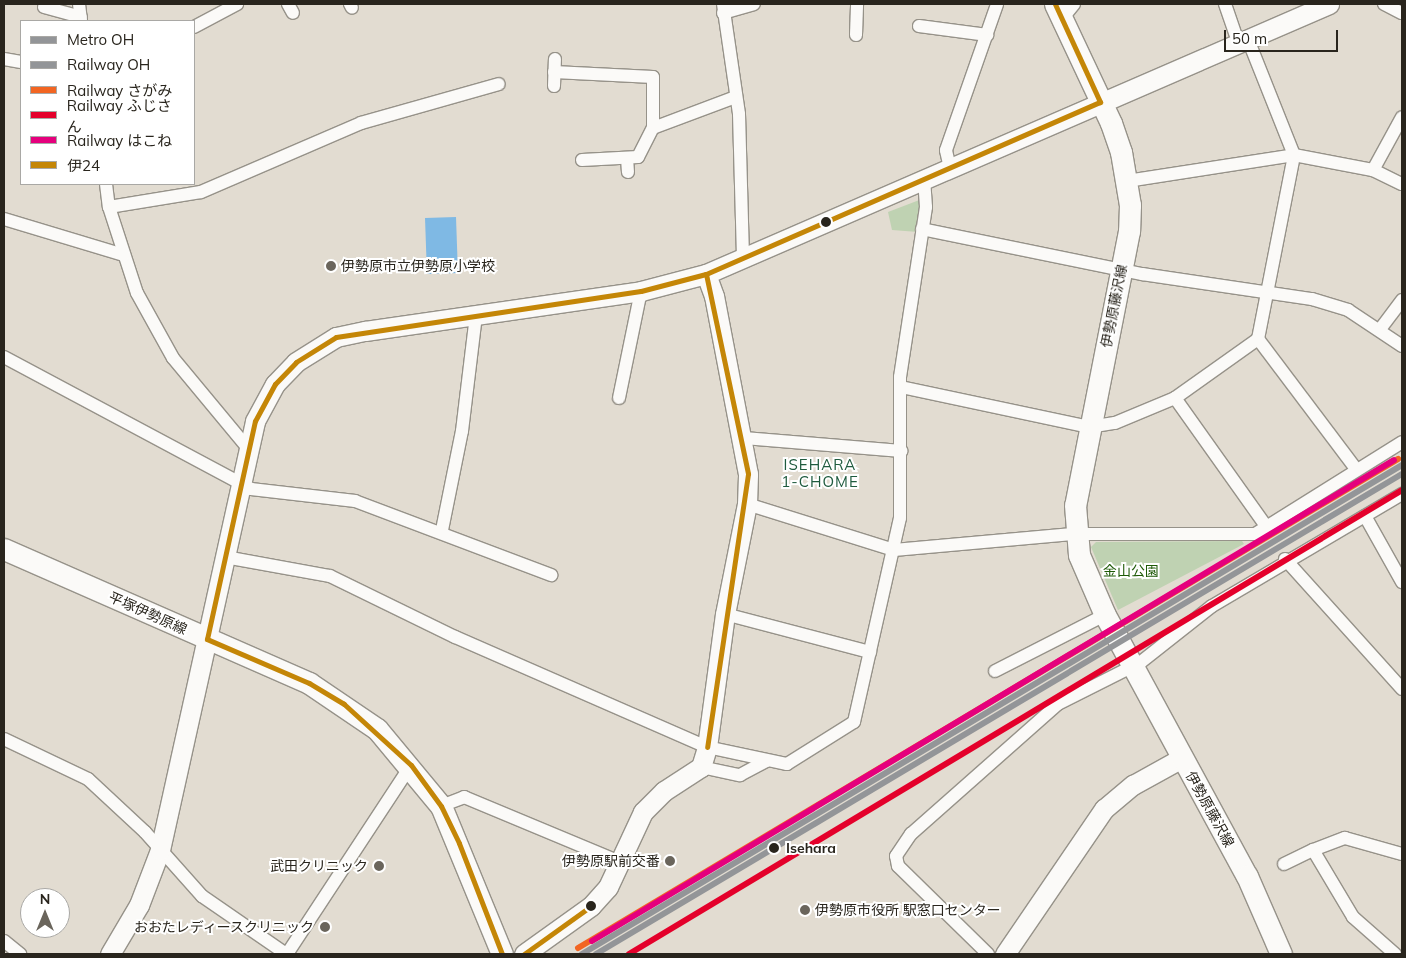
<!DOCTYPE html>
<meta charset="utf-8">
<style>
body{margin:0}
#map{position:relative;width:1406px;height:958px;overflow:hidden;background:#e2dcd1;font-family:Mulish,"Noto Sans JP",sans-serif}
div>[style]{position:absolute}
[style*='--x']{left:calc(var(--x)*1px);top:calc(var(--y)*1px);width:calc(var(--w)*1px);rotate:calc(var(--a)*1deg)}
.green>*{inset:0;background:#bfd2b2}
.water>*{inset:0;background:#7fb9e4;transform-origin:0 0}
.roads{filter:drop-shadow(1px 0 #969289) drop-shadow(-1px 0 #969289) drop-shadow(0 1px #969289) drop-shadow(0 -1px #969289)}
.street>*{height:12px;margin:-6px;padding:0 6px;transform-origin:6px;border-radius:6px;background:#fbfaf8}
.secondary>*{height:19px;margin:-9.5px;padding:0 9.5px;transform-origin:9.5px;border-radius:9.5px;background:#fbfaf8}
.primary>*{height:21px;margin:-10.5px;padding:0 10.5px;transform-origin:10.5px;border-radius:10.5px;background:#fbfaf8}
.bus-1>*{height:5px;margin:-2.5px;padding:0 2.5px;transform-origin:2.5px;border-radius:2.5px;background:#c48607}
.rail-1>*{height:6px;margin:-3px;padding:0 3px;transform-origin:3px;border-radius:3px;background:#939598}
.rail-2>*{height:6px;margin:-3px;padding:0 3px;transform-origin:3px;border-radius:3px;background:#f26522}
.rail-3>*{height:6px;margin:-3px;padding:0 3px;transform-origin:3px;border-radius:3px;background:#e4002b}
.rail-4>*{height:6px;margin:-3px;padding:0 3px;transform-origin:3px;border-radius:3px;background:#e5007d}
.metro-1>*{height:6px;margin:-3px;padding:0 3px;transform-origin:3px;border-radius:3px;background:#939598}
.dots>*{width:14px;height:14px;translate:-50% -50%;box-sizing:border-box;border:2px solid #fff;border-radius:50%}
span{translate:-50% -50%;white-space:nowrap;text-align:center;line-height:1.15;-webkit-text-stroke:4px #fff;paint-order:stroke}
.poi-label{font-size:14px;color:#29251d}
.left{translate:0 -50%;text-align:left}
.right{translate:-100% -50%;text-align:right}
.street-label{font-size:14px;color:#29251d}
.park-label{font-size:14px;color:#1e5a07}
.stop-label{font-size:14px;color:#29251d;font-weight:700}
.neighbourhood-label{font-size:15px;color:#1f5b3e;letter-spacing:1px}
.frame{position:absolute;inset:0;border:5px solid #29251d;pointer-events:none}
.legend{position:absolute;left:20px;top:20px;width:175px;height:165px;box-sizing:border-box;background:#fff;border:1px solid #a9a8a5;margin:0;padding:6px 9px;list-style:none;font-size:15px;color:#29251d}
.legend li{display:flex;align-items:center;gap:10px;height:25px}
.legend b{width:25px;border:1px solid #a9a8a5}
.north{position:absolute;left:20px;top:888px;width:50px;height:50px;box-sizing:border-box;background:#fff;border:1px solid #a9a8a5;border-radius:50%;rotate:0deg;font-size:14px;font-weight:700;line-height:20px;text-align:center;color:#29251d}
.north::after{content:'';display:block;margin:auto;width:18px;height:22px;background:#6a655c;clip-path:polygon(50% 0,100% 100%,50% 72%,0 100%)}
.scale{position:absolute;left:1224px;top:30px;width:114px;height:22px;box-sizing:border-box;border:2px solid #29251d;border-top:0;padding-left:6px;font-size:15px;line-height:18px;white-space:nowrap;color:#29251d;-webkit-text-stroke:4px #fff;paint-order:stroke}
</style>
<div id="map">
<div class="green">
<i style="clip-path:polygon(922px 199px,918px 232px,892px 230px,888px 212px)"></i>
<i style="clip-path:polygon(1242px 541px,1244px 544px,1118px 610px,1091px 547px,1096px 542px)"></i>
</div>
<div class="water">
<i style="left:456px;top:217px;width:56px;height:31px;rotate:88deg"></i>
</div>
<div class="roads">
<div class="street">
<i style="--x:79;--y:4;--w:17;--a:83"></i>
<i style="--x:288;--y:4;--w:10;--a:61"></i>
<i style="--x:350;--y:4;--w:4;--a:63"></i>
<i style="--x:723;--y:4;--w:111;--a:81.7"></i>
<i style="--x:739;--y:114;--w:144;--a:88.4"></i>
<i style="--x:1225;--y:4;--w:39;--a:71"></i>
<i style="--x:1384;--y:4;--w:20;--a:27"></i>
<i style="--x:44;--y:7;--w:38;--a:15"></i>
<i style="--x:723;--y:13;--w:32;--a:-16"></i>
<i style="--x:1062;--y:19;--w:19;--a:-51"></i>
<i style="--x:919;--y:26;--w:69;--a:7.5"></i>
<i style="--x:194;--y:27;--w:49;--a:-28.1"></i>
<i style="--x:856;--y:35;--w:31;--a:-88"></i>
<i style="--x:4;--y:59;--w:17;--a:10"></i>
<i style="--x:554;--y:72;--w:99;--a:2.9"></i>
<i style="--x:653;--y:77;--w:51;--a:90"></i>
<i style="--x:653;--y:128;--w:85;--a:-20.6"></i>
<i style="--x:554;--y:86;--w:27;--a:-88"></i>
<i style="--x:627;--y:158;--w:14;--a:86"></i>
<i style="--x:582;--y:160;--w:56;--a:-3.1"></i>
<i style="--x:638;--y:157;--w:33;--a:-63"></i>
<i style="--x:950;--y:168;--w:18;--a:-103"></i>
<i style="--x:946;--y:150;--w:155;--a:-70.7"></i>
<i style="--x:1373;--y:170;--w:60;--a:-61.3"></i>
<i style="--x:1127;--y:181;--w:169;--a:-8.8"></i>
<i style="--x:1294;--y:155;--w:80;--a:10.8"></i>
<i style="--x:1373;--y:170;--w:32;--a:26"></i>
<i style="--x:106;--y:184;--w:23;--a:83"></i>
<i style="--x:109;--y:207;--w:90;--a:72"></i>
<i style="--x:137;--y:293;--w:74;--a:61"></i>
<i style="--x:173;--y:358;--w:116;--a:50.3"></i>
<i style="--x:109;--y:207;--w:93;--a:-9.3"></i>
<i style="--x:201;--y:192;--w:174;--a:-23.3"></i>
<i style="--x:361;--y:123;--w:143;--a:-15.8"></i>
<i style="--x:4;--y:219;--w:125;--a:16.7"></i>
<i style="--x:922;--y:229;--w:225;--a:11.6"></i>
<i style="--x:1142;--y:274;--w:172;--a:8.4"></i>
<i style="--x:1312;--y:299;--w:38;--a:17"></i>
<i style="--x:1348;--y:310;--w:65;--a:33.7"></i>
<i style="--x:1381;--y:328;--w:35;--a:-53"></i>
<i style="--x:1258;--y:339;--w:163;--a:53"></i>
<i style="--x:4;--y:357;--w:280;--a:28.1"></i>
<i style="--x:251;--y:489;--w:105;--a:6.6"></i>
<i style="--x:355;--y:501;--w:210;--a:20.7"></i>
<i style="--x:901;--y:387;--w:192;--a:12"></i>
<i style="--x:1089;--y:427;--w:26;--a:-9"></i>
<i style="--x:1115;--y:423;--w:65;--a:-22.6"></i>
<i style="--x:1175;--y:398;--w:102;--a:-35.4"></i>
<i style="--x:1258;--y:339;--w:187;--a:-78.9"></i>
<i style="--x:1294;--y:155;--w:127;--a:-111.7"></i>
<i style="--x:619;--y:398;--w:109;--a:-78.4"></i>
<i style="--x:1175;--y:398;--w:157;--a:54.6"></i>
<i style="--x:744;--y:438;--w:158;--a:4.7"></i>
<i style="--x:747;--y:504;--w:154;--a:17.4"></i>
<i style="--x:894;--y:550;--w:182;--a:-5.1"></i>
<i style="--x:1075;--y:534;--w:180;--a:0"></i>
<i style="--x:1255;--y:534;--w:173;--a:-32"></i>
<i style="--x:1365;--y:516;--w:76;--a:60.7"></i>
<i style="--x:442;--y:530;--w:101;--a:-78.6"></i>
<i style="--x:462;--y:431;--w:117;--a:-83.1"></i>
<i style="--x:225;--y:557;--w:107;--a:10.3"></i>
<i style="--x:330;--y:576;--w:139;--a:26"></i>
<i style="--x:455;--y:637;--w:275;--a:23.6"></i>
<i style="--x:707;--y:747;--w:82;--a:12"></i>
<i style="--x:787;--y:764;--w:79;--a:-32.1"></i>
<i style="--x:854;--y:722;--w:209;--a:-77.3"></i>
<i style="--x:900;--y:518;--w:141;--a:-90"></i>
<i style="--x:900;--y:377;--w:172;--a:-81.3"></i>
<i style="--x:926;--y:207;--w:28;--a:-94"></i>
<i style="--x:1285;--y:559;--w:175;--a:48"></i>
<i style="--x:725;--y:614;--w:150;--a:14.7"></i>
<i style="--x:995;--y:671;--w:123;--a:-27"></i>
<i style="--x:4;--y:739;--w:93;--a:25.5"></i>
<i style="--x:88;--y:779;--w:78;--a:42.9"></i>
<i style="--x:145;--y:832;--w:86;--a:48.3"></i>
<i style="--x:202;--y:896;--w:102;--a:34.6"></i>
<i style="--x:701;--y:767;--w:40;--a:12"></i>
<i style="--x:740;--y:775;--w:30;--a:-28"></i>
<i style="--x:441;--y:806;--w:25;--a:-21"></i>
<i style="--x:464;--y:797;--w:169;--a:22.6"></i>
<i style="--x:1284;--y:864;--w:32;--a:-26"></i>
<i style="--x:4;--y:941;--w:21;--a:39"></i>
<i style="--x:287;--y:954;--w:226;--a:-56.7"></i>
<i style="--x:988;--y:954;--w:126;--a:-135.6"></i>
<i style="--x:898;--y:866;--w:10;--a:-101"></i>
<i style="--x:896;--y:856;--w:27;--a:-56"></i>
<i style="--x:911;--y:834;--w:196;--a:-41.5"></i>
<i style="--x:1058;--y:704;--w:93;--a:-26.8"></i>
<i style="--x:1141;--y:662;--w:90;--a:-38.3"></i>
<i style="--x:1212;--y:606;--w:221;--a:-30.5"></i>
<i style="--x:1395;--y:954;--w:56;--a:-138.6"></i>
<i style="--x:1353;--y:917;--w:78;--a:-120.8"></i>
<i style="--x:1313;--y:850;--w:34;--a:-21"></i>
<i style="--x:1345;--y:838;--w:59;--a:15.7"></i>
</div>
<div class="secondary">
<i style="--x:110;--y:954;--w:57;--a:-59.4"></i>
<i style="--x:139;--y:905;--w:59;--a:-69.1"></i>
<i style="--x:160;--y:850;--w:439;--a:-77.5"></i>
<i style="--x:255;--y:421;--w:42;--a:-61.6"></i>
<i style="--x:275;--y:384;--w:30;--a:-46"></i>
<i style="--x:296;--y:362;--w:47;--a:-32"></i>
<i style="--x:336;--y:337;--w:30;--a:-12"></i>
<i style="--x:365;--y:331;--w:279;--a:-8.2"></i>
<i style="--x:641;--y:291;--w:67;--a:-14.7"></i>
<i style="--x:706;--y:274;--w:679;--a:-23.43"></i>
<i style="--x:524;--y:954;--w:82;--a:-35.6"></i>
<i style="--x:591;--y:906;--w:25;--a:-48"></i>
<i style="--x:608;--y:887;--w:83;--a:-65"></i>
<i style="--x:643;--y:812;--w:30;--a:-45"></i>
<i style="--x:664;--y:791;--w:44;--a:-33"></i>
<i style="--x:701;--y:767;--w:21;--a:-73"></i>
<i style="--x:707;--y:747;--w:134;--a:-82.3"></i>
<i style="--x:725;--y:614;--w:112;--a:-78.7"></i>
<i style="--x:747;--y:504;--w:30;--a:-88"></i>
<i style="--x:748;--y:474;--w:181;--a:-100.8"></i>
<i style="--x:714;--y:296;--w:23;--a:-110"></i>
<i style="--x:1005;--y:954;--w:176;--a:-55.7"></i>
<i style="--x:1104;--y:809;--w:38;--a:-40"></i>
<i style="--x:1133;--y:785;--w:56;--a:-28.9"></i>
</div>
<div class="primary">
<i style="--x:1055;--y:4;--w:132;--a:64.8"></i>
<i style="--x:1111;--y:123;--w:31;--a:71"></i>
<i style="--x:1121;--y:152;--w:54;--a:80.4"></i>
<i style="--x:1130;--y:205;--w:26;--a:92"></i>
<i style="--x:1129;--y:231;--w:279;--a:101.1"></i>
<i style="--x:1075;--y:505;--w:50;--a:85.4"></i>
<i style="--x:1079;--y:555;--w:65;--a:66.6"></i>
<i style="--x:1105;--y:615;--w:297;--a:61.5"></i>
<i style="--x:1247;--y:876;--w:85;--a:66.4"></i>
<i style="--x:4;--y:549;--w:333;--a:23.7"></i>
<i style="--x:309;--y:683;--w:82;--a:34.1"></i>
<i style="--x:377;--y:729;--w:100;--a:50.3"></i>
<i style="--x:441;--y:806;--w:160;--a:67.6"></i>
</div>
</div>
<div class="bus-1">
<i style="--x:1055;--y:4;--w:108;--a:65.3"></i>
<i style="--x:706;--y:274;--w:204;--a:78.1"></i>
<i style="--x:748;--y:474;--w:276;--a:98.5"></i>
<i style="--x:502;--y:954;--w:119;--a:-111.2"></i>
<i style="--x:459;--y:843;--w:41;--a:-115.9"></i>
<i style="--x:441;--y:806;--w:51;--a:-126.2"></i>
<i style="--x:411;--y:765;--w:91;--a:-137.7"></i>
<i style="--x:344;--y:704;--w:41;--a:-149"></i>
<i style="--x:309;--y:683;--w:111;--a:-156.7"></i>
<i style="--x:207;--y:639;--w:223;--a:-77.6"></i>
<i style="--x:255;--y:421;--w:42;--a:-61.6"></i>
<i style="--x:275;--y:384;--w:30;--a:-46"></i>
<i style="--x:296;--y:362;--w:47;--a:-32"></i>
<i style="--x:336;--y:337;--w:308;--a:-8.6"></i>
<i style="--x:641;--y:291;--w:67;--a:-14.7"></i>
<i style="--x:706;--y:274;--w:430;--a:-23.6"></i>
<i style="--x:524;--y:954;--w:82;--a:-35.6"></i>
</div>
<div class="rail-1">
<i style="--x:596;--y:954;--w:938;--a:-30.78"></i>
</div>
<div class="rail-2">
<i style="--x:578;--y:948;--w:955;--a:-30.81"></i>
</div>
<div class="rail-3">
<i style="--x:629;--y:954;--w:902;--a:-30.97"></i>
</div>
<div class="rail-4">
<i style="--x:592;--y:941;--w:935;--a:-30.95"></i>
</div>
<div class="metro-1">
<i style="--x:582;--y:954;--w:955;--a:-30.81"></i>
</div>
<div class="dots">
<i style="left:826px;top:222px;background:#29251d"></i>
<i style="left:331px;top:266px;background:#6a655c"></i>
<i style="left:774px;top:848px;background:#29251d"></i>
<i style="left:670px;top:861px;background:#6a655c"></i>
<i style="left:379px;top:866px;background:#6a655c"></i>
<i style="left:591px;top:906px;background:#29251d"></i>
<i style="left:805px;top:910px;background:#6a655c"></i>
<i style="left:325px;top:927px;background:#6a655c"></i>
</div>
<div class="poi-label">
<span class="left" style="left:341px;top:266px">伊勢原市立伊勢原小学校</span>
<span class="right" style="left:660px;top:861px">伊勢原駅前交番</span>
<span class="right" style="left:368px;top:866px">武田クリニック</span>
<span class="left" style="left:815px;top:910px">伊勢原市役所 駅窓口センター</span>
<span class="right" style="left:314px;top:927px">おおたレディースクリニック</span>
</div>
<div class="street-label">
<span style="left:1114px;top:306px;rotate:-79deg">伊勢原藤沢線</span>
<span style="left:148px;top:613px;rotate:24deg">平塚伊勢原線</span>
<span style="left:1210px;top:809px;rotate:61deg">伊勢原藤沢線</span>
</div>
<div class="park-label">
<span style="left:1131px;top:571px">金山公園</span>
</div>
<div class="stop-label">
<span class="left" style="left:786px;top:848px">Isehara</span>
</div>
<div class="neighbourhood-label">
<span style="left:820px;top:473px">ISEHARA<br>1-CHOME</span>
</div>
<div class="frame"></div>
<ul class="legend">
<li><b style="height:6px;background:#939598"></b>Metro OH</li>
<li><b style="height:6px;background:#939598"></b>Railway OH</li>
<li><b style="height:6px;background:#f26522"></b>Railway さがみ</li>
<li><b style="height:6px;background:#e4002b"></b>Railway ふじさん</li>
<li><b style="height:6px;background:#e5007d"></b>Railway はこね</li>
<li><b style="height:6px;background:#c48607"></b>伊24</li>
</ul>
<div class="north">N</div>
<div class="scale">50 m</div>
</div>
